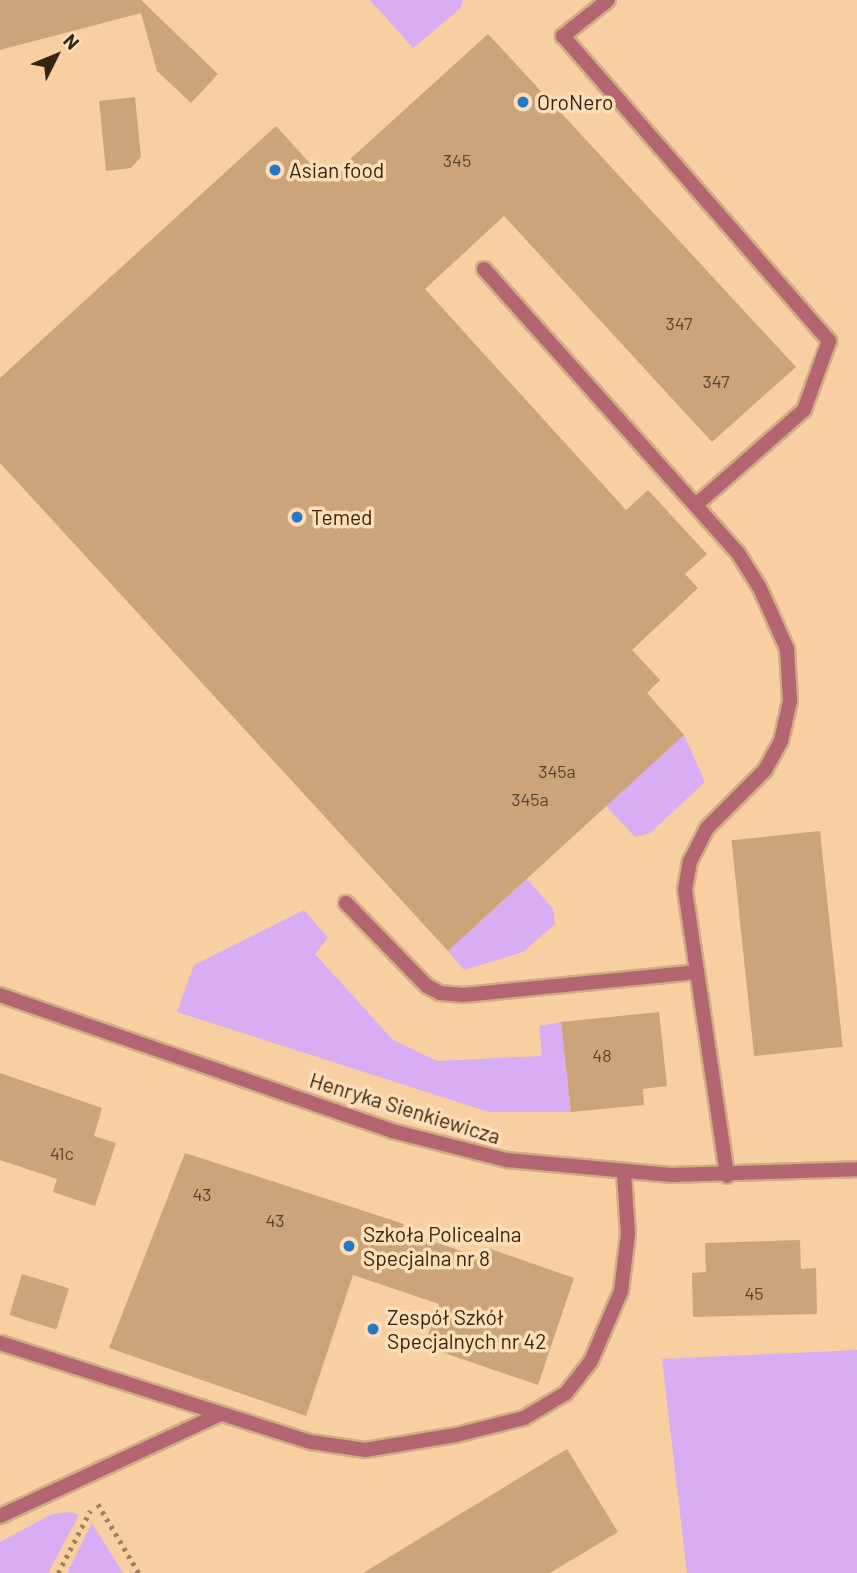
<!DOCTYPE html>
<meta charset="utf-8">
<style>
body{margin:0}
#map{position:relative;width:857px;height:1573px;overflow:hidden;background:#f7cfa1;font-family:Barlow,sans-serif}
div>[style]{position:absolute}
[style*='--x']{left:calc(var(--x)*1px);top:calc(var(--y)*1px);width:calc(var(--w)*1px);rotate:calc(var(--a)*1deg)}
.green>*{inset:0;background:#d7adf4}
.building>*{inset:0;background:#cba579;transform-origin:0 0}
.path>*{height:4.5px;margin-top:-2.25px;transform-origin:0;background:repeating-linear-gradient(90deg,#9d8160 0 3.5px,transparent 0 8.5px)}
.roads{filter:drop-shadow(2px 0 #d0ad85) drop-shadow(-2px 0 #d0ad85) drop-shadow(0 2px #d0ad85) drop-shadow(0 -2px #d0ad85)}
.service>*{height:14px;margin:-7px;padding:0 7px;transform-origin:7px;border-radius:7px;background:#b46571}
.minor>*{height:14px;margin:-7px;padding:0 7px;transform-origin:7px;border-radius:7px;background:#b46571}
.dots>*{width:19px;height:19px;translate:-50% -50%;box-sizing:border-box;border:4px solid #fedeb9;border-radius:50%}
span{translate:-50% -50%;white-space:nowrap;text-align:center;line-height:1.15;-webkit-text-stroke:7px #fedeb9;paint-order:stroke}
.number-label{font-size:18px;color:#5a452c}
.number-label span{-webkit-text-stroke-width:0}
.poi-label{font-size:21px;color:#342513}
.left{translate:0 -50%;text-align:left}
.street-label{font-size:21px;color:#342513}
.north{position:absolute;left:21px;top:21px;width:70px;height:70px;-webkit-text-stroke:5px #fedeb9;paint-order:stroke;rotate:47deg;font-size:19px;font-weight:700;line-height:28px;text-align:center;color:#342513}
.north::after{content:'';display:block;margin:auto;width:24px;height:32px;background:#342513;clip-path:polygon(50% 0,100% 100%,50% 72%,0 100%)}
</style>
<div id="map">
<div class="green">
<i style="clip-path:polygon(370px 0,463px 0,460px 9px,413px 48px)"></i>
<i style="clip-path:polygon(684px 735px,705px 782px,650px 833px,635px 837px,606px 806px)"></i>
<i style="clip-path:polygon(527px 879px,553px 909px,555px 924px,523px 952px,464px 970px,448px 951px)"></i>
<i style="clip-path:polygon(304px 910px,328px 938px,315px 954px,393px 1040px,437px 1061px,542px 1056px,539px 1026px,561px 1022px,571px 1112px,489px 1112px,177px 1012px,194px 965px)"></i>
<i style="clip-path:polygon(857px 1350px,857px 1573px,687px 1573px,662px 1359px)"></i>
<i style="clip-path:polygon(69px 1512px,79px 1515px,48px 1573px,0 1573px,0 1542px,52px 1514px)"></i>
<i style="clip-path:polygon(92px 1523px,123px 1573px,67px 1573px)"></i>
</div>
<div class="building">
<i style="clip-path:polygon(0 0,141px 0,218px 74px,191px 103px,157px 71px,141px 13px,0 50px)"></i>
<i style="clip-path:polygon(488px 34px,796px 367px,712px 442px,504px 216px,425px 289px,626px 510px,648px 490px,707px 554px,685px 574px,698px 588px,632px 650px,660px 680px,647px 693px,684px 735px,448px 951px,0 463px,0 378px,276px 126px,326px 181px)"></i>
<i style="clip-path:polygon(135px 97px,141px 157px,131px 168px,106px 171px,99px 101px)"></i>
<i style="left:820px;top:831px;width:217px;height:89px;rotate:84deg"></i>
<i style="clip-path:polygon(659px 1012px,667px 1086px,643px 1089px,644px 1105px,571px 1112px,561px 1022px)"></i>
<i style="clip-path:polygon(0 1073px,102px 1108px,94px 1136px,116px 1143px,95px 1206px,53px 1192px,57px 1179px,0 1160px)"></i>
<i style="clip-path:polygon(185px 1153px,404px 1224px,401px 1230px,481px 1258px,485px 1247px,574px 1278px,538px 1385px,424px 1346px,439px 1304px,353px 1275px,306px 1416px,109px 1348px)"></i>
<i style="clip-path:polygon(800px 1240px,801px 1269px,816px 1268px,817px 1314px,693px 1317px,692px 1273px,706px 1272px,705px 1243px)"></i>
<i style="left:22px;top:1274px;width:49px;height:43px;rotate:17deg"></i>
<i style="clip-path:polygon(567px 1449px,618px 1532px,550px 1573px,363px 1573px)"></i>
</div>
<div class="path">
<i style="--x:98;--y:1504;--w:80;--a:59.3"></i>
<i style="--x:58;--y:1573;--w:70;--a:-62.7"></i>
</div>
<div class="roads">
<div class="service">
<i style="--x:608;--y:0;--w:58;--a:141.3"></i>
<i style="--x:563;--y:36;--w:405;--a:48.9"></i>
<i style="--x:829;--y:341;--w:73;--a:109.9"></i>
<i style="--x:804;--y:410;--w:144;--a:138.7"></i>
<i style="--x:484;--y:269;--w:381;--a:48.2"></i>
<i style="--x:738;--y:553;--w:39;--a:58"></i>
<i style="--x:759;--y:586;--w:69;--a:66"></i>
<i style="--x:787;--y:649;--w:52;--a:86.7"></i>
<i style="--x:790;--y:701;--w:41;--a:102.7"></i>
<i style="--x:781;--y:741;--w:33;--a:119"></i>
<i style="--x:765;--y:770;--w:82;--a:135"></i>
<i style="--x:707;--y:828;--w:37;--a:117"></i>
<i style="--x:690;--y:861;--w:29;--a:100"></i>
<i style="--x:685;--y:890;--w:289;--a:81.6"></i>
<i style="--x:346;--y:903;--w:116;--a:45.7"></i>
<i style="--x:427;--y:986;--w:15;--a:28"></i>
<i style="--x:440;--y:993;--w:23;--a:5"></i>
<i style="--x:463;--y:995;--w:235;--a:-5.6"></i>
<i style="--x:0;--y:1343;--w:326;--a:17.7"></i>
<i style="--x:311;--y:1442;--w:55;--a:8.4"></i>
<i style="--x:365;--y:1450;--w:92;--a:-9.4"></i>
<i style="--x:456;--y:1435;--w:70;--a:-14"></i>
<i style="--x:524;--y:1418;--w:49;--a:-30.8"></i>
<i style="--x:566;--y:1393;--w:41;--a:-52"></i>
<i style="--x:591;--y:1361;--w:76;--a:-66.8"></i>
<i style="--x:621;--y:1291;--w:57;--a:-83"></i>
<i style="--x:628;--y:1234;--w:61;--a:-93.8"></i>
<i style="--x:0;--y:1516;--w:241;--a:-24.8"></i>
</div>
<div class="minor">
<i style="--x:0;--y:995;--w:415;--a:19.1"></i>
<i style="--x:392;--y:1131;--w:119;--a:14.2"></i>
<i style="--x:507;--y:1160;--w:165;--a:5.2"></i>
<i style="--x:671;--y:1175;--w:186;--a:-1.8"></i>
</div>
</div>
<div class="dots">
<i style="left:523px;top:102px;background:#2578c7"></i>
<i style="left:275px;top:170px;background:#2578c7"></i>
<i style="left:297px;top:517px;background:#2578c7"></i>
<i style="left:349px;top:1246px;background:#2578c7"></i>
<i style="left:373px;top:1329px;background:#2578c7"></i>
</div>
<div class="number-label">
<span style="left:457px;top:160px">345</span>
<span style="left:679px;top:323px">347</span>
<span style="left:716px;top:381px">347</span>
<span style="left:557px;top:771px">345a</span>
<span style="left:530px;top:799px">345a</span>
<span style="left:602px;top:1055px">48</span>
<span style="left:62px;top:1153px">41c</span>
<span style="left:202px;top:1194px">43</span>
<span style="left:275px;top:1220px">43</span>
<span style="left:754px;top:1293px">45</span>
</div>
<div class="poi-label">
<span class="left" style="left:537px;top:102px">OroNero</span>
<span class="left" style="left:289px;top:170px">Asian food</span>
<span class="left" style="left:311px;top:517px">Temed</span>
<span class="left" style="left:363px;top:1246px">Szkoła Policealna<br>Specjalna nr 8</span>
<span class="left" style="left:387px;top:1329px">Zespół Szkół<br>Specjalnych nr 42</span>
</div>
<div class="street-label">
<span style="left:405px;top:1108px;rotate:17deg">Henryka Sienkiewicza</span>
</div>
<div class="north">N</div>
</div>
